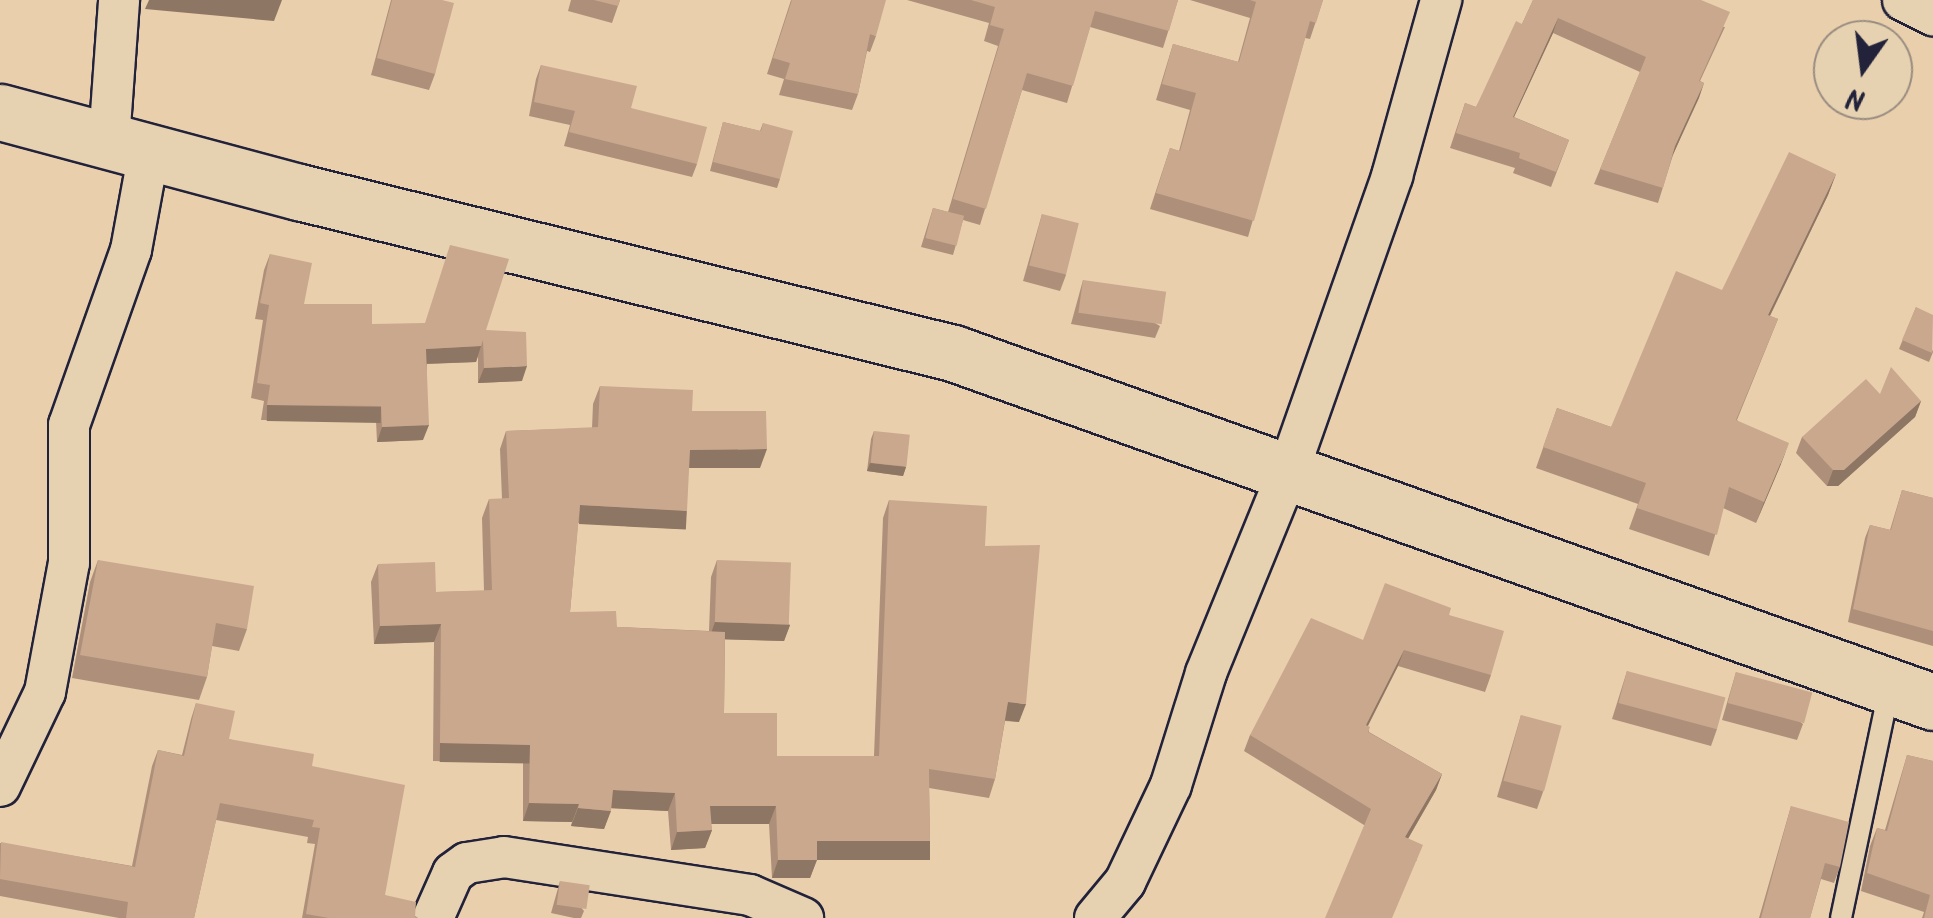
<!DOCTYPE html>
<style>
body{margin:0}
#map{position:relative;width:1933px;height:918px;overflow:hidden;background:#eacfac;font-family:Kalam,sans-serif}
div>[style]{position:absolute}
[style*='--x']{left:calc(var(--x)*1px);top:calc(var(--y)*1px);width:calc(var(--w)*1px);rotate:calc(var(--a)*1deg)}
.roads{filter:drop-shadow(2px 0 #22223b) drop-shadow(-2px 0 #22223b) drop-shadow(0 2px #22223b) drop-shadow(0 -2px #22223b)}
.lane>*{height:20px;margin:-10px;padding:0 10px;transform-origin:10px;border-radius:10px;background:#e6d2b0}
.street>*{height:40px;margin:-20px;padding:0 20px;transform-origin:20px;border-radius:20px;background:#e6d2b0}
.secondary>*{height:55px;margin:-27.5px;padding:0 27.5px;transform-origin:27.5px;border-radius:27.5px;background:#e6d2b0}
.wall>*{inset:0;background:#ae907a}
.shaded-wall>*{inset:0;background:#8d7663;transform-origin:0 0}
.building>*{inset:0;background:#caa88e;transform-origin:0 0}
span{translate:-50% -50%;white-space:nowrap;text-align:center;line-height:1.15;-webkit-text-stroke:8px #e6d2b0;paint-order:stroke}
.north{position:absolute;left:1813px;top:20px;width:100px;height:100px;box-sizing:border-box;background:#e6d2b0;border:2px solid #988c81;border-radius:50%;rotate:194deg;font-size:28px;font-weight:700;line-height:40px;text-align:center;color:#22223b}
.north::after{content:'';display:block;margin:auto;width:35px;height:45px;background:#22223b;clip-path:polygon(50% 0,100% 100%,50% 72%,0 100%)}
</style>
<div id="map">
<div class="roads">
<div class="lane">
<i style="--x:1841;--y:918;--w:233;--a:-78.1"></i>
</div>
<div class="street">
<i style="--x:1903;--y:0;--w:34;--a:27"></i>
<i style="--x:109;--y:141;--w:141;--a:-85.9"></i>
<i style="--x:0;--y:786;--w:104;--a:-64.4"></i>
<i style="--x:45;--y:692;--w:131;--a:-79.5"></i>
<i style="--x:69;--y:563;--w:138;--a:-90"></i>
<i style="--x:69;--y:425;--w:186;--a:-70.5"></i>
<i style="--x:131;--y:250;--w:100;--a:-79.6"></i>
<i style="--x:433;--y:918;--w:49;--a:-66"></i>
<i style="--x:453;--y:873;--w:17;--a:-36"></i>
<i style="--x:467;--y:863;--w:37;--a:-9"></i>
<i style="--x:504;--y:857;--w:249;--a:8.8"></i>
<i style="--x:750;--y:895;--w:58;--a:23.5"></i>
<i style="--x:1095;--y:918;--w:47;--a:-50.2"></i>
<i style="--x:1125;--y:882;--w:107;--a:-64.6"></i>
<i style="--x:1171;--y:785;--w:117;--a:-72.6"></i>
<i style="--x:1206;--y:673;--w:217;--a:-67.8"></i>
<i style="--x:1288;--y:472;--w:314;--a:-70.6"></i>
<i style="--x:1392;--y:176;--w:183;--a:-74.4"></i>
</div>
<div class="secondary">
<i style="--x:0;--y:112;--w:310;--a:15"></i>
<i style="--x:299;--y:192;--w:674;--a:13.83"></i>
<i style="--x:953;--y:353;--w:1040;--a:19.6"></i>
</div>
</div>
<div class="wall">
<i style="clip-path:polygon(391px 0,442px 0,435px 74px,429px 90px,371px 75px)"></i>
<i style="clip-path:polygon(571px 0,620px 0,612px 23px,568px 11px)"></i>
<i style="clip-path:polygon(791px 0,876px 36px,870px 52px,867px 51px,858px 94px,852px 110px,779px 95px,784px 79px,767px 74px)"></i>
<i style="clip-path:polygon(907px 0,1178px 0,1163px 48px,1090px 27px,1067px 103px,1022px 90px,980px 225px,963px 220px,953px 255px,921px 247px,933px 208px,948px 212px,998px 46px,984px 41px,989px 23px)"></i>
<i style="clip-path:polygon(1190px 0,1323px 0,1310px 39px,1305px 38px,1248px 237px,1150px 209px,1170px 148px,1179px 151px,1190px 110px,1156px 100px,1173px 44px,1238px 62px,1250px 18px)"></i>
<i style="clip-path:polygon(1533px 0,1725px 27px,1700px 81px,1704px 83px,1673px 155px,1658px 203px,1594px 184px,1640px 72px,1553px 33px,1514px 117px,1569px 140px,1551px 187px,1513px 173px,1515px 168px,1450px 148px,1465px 103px,1476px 107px,1522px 24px)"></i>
<i style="clip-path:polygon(541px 65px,631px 108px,697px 164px,692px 177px,564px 146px,570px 125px,529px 116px,536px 79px)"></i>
<i style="clip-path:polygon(723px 122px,760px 131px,763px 123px,780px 179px,777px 188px,710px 171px)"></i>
<i style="clip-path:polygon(1836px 174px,1828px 195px,1770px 316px,1778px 319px,1737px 420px,1781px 464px,1756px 523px,1723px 508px,1709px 556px,1629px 529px,1638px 504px,1536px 468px,1557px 408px,1611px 427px,1722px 290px)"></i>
<i style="clip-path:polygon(1042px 214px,1066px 275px,1060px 291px,1023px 281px)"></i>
<i style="clip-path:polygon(270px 254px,304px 304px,372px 324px,486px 330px,522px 381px,478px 383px,478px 356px,476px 362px,427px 364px,423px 440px,377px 442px,376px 421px,261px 420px,264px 401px,251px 398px,263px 320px,255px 319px,264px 270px)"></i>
<i style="clip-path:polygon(1083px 280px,1160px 326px,1155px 338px,1071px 324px)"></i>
<i style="clip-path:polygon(1916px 307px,1933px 352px,1929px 362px,1899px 349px)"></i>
<i style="clip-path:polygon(600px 386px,692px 411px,760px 468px,689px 468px,680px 529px,578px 523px,570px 612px,617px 627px,709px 631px,711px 577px,717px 560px,790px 625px,784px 641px,725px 639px,724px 713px,777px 756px,874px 756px,883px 518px,889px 500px,985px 546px,1019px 722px,1005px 721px,995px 779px,989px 798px,929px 788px,930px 841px,923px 859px,817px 859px,810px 878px,772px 878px,769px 824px,711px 824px,712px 830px,705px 848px,671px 850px,668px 811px,611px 808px,604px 829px,571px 826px,572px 822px,523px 821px,523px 763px,433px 761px,434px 642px,374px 644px,371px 582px,378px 564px,436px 592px,484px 591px,482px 518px,489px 499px,502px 499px,500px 449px,506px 431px,592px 428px,593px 404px)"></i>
<i style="clip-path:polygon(1880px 394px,1921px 401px,1915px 417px,1838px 486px,1827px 486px,1796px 453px,1802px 437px)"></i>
<i style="clip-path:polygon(874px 431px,906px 467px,903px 476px,867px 471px,871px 439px)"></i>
<i style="clip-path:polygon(1902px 490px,1933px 498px,1933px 646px,1848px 622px,1865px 538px,1870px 525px,1890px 530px)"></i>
<i style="clip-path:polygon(98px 560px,247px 629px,239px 651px,212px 646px,207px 677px,199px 700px,72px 678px,90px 582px)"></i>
<i style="clip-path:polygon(1449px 615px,1491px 675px,1485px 692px,1398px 666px,1368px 726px,1369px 732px,1442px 774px,1436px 790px,1408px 839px,1417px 861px,1364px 825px,1244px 751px,1250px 735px,1363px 640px)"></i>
<i style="clip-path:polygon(1627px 671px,1717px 729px,1711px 746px,1612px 719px)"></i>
<i style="clip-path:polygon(1736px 672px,1803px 724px,1797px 740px,1722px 720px)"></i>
<i style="clip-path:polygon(196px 703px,229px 739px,312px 766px,385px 895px,418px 918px,302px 918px,315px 844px,307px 843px,308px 837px,216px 820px,194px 918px,119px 918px,0 896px,0 843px,132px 866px,152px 766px,158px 750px,182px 755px,191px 719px)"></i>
<i style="clip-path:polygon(1521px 715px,1543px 792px,1537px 809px,1497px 797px)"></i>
<i style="clip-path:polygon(1907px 755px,1933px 761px,1933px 918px,1922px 918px,1924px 912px,1861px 891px,1870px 846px,1877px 828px,1885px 830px)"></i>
<i style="clip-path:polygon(1791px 806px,1840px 867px,1834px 883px,1821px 879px,1810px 918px,1759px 918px)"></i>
<i style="clip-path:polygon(560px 881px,584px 911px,581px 918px,574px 918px,551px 913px)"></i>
</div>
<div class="shaded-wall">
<i style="clip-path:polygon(149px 0,282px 0,274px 21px,145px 9px)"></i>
<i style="clip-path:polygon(1558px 18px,1553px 33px,1507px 132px,1513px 117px)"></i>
<i style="clip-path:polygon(1704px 83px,1699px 98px,1670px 161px,1675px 146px)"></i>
<i style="clip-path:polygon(1836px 174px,1828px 195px,1760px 336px,1768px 315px)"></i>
<i style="clip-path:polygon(481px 346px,476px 362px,420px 364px,426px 349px)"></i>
<i style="clip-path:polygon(527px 366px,522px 381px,478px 383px,484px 368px)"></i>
<i style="clip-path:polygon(1921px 401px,1915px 417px,1838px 486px,1827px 486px,1833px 470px)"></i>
<i style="left:267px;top:405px;width:114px;height:16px;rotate:1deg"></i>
<i style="clip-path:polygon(429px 425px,423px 440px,377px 442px,382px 427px)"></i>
<i style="clip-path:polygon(1789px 443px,1781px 464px,1756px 523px,1764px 502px)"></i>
<i style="clip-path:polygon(767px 449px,760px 468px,683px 468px,690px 450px)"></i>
<i style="clip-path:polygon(870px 463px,906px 467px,903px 476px,867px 471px)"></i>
<i style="left:580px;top:505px;width:107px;height:19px;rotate:3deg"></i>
<i style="clip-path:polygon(715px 622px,790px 625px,784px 641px,709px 639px)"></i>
<i style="clip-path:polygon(441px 624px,434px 642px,374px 644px,380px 626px)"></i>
<i style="clip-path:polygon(1404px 650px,1398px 666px,1360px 741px,1366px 725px)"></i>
<i style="clip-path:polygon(1008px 702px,1026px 704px,1019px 722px,1002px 720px)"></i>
<i style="left:440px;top:743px;width:90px;height:19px;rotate:1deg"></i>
<i style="clip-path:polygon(1442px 774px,1436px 790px,1399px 854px,1405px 837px)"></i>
<i style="clip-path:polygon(613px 790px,675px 793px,668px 811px,607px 808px)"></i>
<i style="clip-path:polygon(529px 803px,579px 804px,572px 822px,523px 821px)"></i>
<i style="clip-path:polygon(710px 806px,776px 806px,769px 824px,704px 824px)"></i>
<i style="clip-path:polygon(578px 808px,611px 811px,604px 829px,571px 826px)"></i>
<i style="clip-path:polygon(712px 830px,705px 848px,671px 850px,677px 832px)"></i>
<i style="left:817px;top:841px;width:113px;height:19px"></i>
<i style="clip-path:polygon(778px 860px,817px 860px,810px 878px,772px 878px)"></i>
</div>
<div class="building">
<i style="clip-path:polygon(392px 0,442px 0,454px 3px,435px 74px,377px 58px)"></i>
<i style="clip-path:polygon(594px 0,620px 0,618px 6px)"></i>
<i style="clip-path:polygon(792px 0,886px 0,876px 36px,870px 34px,858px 94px,785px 79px,790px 63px,773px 58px)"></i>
<i style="clip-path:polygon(971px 0,1178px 0,1169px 31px,1095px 11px,1073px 86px,1027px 73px,986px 209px,953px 199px,1004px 29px,990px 25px,995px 7px)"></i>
<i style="clip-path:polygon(1250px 0,1323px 0,1316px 23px,1310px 21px,1254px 221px,1156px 193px,1170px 148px,1180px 151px,1196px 93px,1162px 84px,1173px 44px,1239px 62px,1256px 2px)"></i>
<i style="clip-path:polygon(1533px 0,1701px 0,1730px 12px,1699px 81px,1704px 83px,1675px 146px,1663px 188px,1600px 169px,1646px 57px,1558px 18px,1513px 117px,1569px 140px,1556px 172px,1519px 158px,1520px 153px,1456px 133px,1465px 103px,1476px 107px,1516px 21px,1522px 24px)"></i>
<i style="clip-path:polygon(541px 65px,637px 86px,631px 108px,707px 127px,697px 164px,569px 132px,575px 111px,534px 102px)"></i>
<i style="clip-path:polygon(723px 122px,761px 131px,763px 123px,793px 131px,780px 179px,713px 162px)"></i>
<i style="clip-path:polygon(1789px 152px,1836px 174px,1768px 315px,1778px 319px,1736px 420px,1789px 443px,1764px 502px,1729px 487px,1717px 535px,1637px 508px,1646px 483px,1543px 447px,1557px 408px,1611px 427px,1676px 271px,1722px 290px)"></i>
<i style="left:933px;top:208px;width:32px;height:31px;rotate:14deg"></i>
<i style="left:1042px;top:214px;width:38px;height:53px;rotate:14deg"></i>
<i style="clip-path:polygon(450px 245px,509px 259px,486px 330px,526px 332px,527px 366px,484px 368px,483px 340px,481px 346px,426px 349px,429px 425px,382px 427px,381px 406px,267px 405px,270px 385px,257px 383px,269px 305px,260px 303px,270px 254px,312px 263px,304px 304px,372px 304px,372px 324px,425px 323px)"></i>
<i style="left:1083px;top:280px;width:84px;height:33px;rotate:8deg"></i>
<i style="clip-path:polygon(1916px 307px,1933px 315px,1932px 353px,1902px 340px)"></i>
<i style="clip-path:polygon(1891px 367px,1921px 401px,1844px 470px,1833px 470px,1802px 437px,1866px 379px,1880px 394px)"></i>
<i style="clip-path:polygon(600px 386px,693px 390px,692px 411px,766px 411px,767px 449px,690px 450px,687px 511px,580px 505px,570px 612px,616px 611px,617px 627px,725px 632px,724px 713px,777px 713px,777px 756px,879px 756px,889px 500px,987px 506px,985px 546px,1040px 545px,1026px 704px,1008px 702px,995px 779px,929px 769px,930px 841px,817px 841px,817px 860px,778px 860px,776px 806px,710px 806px,712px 830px,677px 832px,675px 793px,613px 790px,611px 811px,578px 808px,579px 804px,529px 803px,530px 745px,440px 743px,441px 624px,380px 626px,378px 564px,435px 562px,436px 592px,492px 590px,489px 499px,509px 498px,506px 431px,598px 427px)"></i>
<i style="left:874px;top:431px;width:36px;height:32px;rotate:6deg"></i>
<i style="clip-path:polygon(1902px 490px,1933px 498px,1933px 631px,1853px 609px,1870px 525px,1891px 530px)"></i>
<i style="clip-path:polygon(98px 560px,254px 586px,247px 629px,216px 623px,207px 677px,80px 655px)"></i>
<i style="left:717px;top:560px;width:74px;height:62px;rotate:2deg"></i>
<i style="clip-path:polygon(1385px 583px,1451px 608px,1449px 615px,1504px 631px,1491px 675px,1404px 650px,1366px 725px,1370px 727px,1368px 732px,1442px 774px,1405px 837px,1423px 845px,1392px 918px,1325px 918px,1371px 809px,1250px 735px,1311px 618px,1363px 640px)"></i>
<i style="left:1627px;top:671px;width:102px;height:33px;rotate:15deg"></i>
<i style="left:1736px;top:672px;width:79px;height:32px;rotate:15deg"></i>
<i style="clip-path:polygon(196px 703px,235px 711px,229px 739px,314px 754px,312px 766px,405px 785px,385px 895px,416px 902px,415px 917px,418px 918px,329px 918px,306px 914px,320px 828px,312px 827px,314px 820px,220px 803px,194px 918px,126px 918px,128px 902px,0 879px,1px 842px,135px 867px,158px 750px,184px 756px)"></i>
<i style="left:1521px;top:715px;width:42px;height:68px;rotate:15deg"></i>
<i style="clip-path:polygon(1907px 755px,1933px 761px,1933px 918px,1924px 918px,1930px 895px,1867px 873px,1877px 828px,1887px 831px)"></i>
<i style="clip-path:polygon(1791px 806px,1849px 822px,1840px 867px,1825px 863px,1810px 918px,1761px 918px)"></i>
<i style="left:560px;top:881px;width:30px;height:24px;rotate:8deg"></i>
</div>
<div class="north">N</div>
</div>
